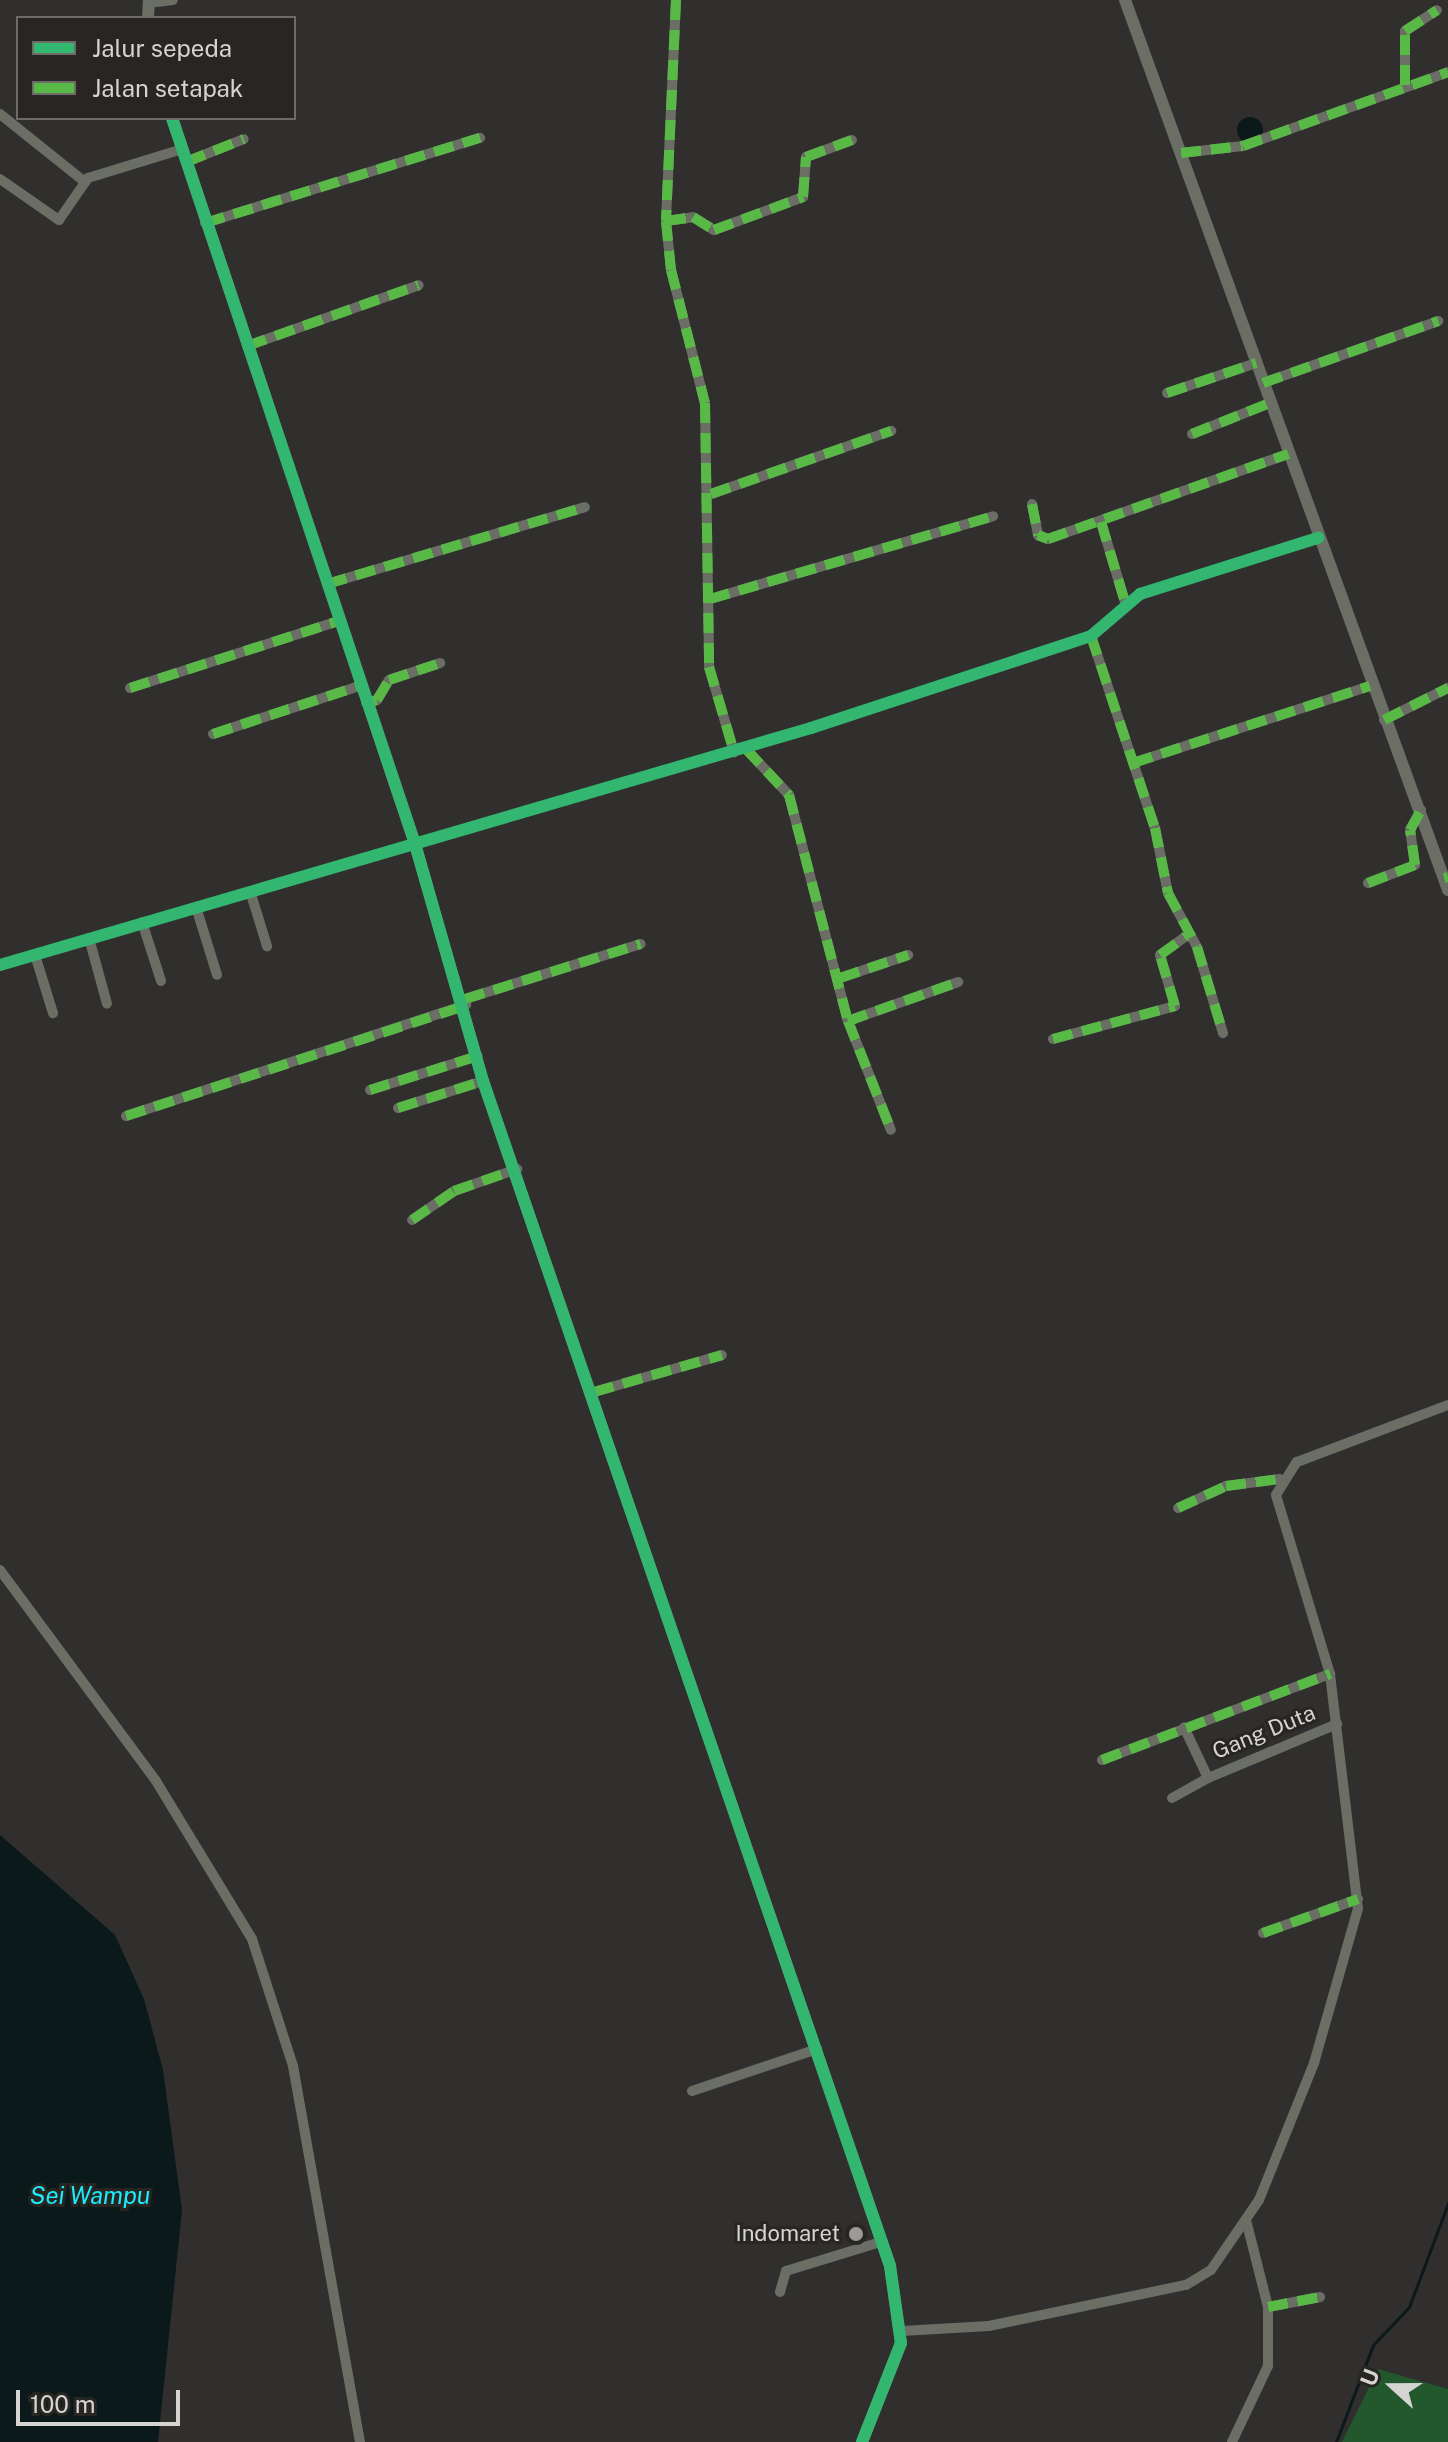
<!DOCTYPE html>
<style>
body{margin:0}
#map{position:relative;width:1448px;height:2442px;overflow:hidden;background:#302f2d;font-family:"Public Sans",sans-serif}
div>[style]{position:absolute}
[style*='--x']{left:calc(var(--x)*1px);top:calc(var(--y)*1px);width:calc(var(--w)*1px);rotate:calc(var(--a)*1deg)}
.green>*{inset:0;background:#22582c}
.water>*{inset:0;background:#0b191b}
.round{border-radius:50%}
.stream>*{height:3px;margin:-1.5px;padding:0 1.5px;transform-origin:1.5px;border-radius:1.5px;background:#0b191b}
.minor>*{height:10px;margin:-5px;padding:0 5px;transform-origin:5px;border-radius:5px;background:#6a6e64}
.tertiary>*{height:12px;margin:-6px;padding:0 6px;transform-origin:6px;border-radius:6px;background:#6a6e64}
.quiet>*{height:10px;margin-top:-5px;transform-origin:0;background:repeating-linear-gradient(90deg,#58b947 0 20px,transparent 0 30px)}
.cycleway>*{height:12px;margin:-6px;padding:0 6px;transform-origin:6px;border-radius:6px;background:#33b770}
.dots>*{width:22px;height:22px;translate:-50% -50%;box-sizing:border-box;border:4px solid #272623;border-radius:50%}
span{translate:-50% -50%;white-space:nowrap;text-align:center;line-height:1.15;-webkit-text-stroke:6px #272623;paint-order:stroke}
.street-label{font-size:22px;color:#d5d4d2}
.poi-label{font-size:22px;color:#d5d4d2}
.right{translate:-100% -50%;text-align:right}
.water-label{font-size:24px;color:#1cecfa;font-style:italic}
.legend{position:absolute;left:16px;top:16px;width:280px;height:104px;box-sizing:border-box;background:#272623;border:2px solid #6d6c69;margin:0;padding:10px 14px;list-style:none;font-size:24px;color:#d5d4d2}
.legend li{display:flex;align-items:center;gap:16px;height:40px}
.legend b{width:40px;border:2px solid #6d6c69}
.north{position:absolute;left:1352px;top:2346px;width:80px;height:80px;-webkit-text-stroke:6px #272623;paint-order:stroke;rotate:291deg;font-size:22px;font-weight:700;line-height:32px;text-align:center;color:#d5d4d2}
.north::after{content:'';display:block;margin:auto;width:28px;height:36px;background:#d5d4d2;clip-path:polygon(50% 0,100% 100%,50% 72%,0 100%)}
.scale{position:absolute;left:16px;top:2390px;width:164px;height:36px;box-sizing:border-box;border:4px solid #d5d4d2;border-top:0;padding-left:10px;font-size:24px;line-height:28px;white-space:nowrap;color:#d5d4d2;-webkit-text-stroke:6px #272623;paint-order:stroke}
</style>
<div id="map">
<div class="green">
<i style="clip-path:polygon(1378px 2369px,1448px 2389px,1448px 2442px,1342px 2442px)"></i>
</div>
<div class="water">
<i class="round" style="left:1237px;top:117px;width:26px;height:26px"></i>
<i style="clip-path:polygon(0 1835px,115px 1935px,144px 1999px,163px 2070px,182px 2210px,158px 2442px,0 2442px)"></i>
</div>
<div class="stream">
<i style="--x:1336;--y:2442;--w:104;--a:-69.1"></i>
<i style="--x:1373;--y:2345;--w:52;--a:-46.5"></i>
<i style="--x:1409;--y:2307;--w:111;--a:-69.4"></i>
</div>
<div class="minor">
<i style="--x:676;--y:0;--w:221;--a:92.6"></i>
<i style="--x:666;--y:221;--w:49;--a:84.2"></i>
<i style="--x:671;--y:270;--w:137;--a:75.7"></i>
<i style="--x:705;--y:403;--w:264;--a:89.1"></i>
<i style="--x:709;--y:667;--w:89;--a:73.6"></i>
<i style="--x:149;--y:3;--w:24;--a:-7"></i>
<i style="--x:1405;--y:85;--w:54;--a:-90"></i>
<i style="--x:1405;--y:31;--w:38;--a:-33"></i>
<i style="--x:0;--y:114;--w:109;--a:38.7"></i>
<i style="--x:1181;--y:153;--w:62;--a:-6.4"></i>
<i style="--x:1243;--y:146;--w:218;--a:-19.8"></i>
<i style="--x:186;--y:162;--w:62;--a:-21.6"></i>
<i style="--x:0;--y:179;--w:72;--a:34.8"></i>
<i style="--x:59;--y:220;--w:51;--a:-55.4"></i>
<i style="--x:88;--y:178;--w:98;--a:-17.1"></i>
<i style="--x:666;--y:221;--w:27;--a:-8"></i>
<i style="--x:693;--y:217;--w:25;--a:32"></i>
<i style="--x:714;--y:230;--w:95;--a:-20.3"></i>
<i style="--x:803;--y:197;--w:40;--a:-85.7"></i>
<i style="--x:806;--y:157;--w:49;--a:-20.3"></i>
<i style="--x:205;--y:223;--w:288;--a:-17.2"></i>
<i style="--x:247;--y:346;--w:182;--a:-19.5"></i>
<i style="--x:1263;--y:383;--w:186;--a:-19.5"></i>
<i style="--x:1167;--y:393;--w:94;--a:-18.6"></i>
<i style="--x:1192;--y:434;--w:84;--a:-21.7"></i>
<i style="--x:711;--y:494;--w:191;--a:-19.3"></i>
<i style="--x:1032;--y:504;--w:32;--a:79"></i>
<i style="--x:1038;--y:535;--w:11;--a:22"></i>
<i style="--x:1048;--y:539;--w:255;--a:-19.5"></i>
<i style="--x:1101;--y:522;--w:84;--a:73.3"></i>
<i style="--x:327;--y:584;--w:269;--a:-16.6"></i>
<i style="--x:710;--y:599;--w:295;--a:-16.3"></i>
<i style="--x:1091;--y:636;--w:202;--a:71.6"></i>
<i style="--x:1155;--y:828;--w:66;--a:78.7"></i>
<i style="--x:1168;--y:893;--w:61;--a:61.8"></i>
<i style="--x:1197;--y:947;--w:90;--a:73.2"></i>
<i style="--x:130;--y:688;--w:219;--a:-17.8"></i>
<i style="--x:366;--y:703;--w:11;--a:-15"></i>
<i style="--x:377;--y:700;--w:23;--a:-59"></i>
<i style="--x:389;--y:680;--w:54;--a:-18.4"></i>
<i style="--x:1384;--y:720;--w:72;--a:-26.6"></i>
<i style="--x:213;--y:734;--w:154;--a:-18.2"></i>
<i style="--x:746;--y:749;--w:63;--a:46.9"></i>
<i style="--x:789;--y:795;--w:234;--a:75.4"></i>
<i style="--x:848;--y:1021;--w:117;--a:68.5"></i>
<i style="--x:1133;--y:763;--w:249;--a:-18"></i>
<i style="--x:1368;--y:883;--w:50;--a:-21"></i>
<i style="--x:1415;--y:865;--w:35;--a:-98"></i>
<i style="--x:1410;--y:830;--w:23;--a:-61"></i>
<i style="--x:250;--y:891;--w:58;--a:72.8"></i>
<i style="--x:196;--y:907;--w:71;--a:72.8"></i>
<i style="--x:142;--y:922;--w:62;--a:72.1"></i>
<i style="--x:89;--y:938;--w:68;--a:74.7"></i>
<i style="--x:35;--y:955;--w:61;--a:72.8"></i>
<i style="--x:0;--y:965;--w:845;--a:-16.29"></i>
<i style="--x:811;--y:728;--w:295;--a:-18.2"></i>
<i style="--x:1091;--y:636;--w:65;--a:-40.6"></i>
<i style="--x:1140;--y:594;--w:187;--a:-17.5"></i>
<i style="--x:840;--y:978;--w:72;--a:-18.7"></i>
<i style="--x:465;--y:999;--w:184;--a:-17.4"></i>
<i style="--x:848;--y:1021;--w:117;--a:-19.5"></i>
<i style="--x:1053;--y:1039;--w:126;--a:-15.1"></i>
<i style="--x:1175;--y:1006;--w:53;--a:-106.4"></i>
<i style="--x:1160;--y:955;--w:32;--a:-36"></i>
<i style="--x:370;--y:1090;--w:113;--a:-17.5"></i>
<i style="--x:398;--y:1108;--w:89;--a:-17.6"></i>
<i style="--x:126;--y:1116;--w:358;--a:-18.1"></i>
<i style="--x:412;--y:1220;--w:51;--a:-34.6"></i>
<i style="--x:454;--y:1191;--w:67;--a:-19.2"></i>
<i style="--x:594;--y:1392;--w:133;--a:-16.1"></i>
<i style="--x:1178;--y:1508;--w:53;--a:-24.6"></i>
<i style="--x:1226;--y:1486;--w:54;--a:-7.4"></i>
<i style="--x:0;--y:1570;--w:262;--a:53.5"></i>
<i style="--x:156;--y:1781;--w:185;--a:58.7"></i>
<i style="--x:252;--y:1939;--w:133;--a:72.1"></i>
<i style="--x:293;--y:2066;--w:382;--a:79.9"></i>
<i style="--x:1102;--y:1760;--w:244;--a:-20.7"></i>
<i style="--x:1208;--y:1778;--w:140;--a:-22.7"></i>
<i style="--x:1172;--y:1798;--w:41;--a:-29.1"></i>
<i style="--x:1208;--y:1778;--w:56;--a:-115.2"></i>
<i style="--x:1263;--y:1933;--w:101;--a:-19.7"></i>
<i style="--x:692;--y:2091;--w:132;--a:-18.6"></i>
<i style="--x:780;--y:2292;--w:22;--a:-74"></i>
<i style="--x:786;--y:2271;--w:98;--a:-17.1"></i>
<i style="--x:1268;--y:2307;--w:53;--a:-10.9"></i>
<i style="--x:902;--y:2331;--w:87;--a:-3.3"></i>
<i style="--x:989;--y:2326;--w:201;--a:-11.8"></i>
<i style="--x:1186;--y:2285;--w:29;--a:-31"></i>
<i style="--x:1211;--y:2270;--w:85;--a:-55.6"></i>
<i style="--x:1259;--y:2200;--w:148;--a:-68.1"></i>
<i style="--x:1314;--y:2063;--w:160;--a:-74.1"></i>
<i style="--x:1358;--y:1909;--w:237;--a:-96.8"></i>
<i style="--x:1330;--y:1674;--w:187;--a:-106.8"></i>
<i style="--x:1276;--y:1495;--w:39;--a:-58"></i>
<i style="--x:1297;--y:1462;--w:161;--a:-20.7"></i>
<i style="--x:1232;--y:2442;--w:84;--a:-64.7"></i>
<i style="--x:1268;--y:2366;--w:59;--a:-90"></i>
<i style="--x:1268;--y:2307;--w:90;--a:-104.2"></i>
</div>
<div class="tertiary">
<i style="--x:1125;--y:0;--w:947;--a:70.05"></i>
<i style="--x:148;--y:18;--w:18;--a:-87"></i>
<i style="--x:172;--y:118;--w:766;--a:71.49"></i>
<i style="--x:415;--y:844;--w:247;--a:74"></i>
<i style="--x:483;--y:1081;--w:1253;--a:71.04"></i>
<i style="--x:890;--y:2266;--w:78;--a:81.9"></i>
<i style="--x:901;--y:2343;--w:106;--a:111.5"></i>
</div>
<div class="quiet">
<i style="--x:676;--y:0;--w:221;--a:92.6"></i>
<i style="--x:666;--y:221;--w:49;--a:84.2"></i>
<i style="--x:671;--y:270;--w:137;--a:75.7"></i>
<i style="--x:705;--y:403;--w:264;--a:89.1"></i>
<i style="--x:709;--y:667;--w:89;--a:73.6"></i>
<i style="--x:1405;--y:85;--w:54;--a:-90"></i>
<i style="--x:1405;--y:31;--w:38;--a:-33"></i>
<i style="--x:1181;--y:153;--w:62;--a:-6.4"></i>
<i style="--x:1243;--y:146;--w:218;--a:-19.8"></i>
<i style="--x:186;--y:162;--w:62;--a:-21.6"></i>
<i style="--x:666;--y:221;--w:27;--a:-8"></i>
<i style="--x:693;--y:217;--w:25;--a:32"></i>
<i style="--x:714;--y:230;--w:95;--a:-20.3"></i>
<i style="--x:803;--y:197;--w:40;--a:-85.7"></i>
<i style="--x:806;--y:157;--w:49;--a:-20.3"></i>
<i style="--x:205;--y:223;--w:288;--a:-17.2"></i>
<i style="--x:247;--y:346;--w:182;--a:-19.5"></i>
<i style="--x:1263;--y:383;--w:186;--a:-19.5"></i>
<i style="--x:1167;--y:393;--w:94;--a:-18.6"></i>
<i style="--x:1192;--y:434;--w:84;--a:-21.7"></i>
<i style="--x:711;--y:494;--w:191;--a:-19.3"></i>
<i style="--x:1032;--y:504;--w:32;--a:79"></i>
<i style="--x:1038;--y:535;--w:11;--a:22"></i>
<i style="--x:1048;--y:539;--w:255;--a:-19.5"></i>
<i style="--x:1101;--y:522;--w:84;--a:73.3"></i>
<i style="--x:327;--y:584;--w:269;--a:-16.6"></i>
<i style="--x:710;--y:599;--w:295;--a:-16.3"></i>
<i style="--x:1091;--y:636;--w:202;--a:71.6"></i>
<i style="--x:1155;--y:828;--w:66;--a:78.7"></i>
<i style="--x:1168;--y:893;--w:61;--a:61.8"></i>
<i style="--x:1197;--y:947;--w:90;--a:73.2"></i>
<i style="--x:130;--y:688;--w:219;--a:-17.8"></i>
<i style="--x:366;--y:703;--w:11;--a:-15"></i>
<i style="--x:377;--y:700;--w:23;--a:-59"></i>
<i style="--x:389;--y:680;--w:54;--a:-18.4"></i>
<i style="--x:1384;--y:720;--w:72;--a:-26.6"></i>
<i style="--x:213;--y:734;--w:154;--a:-18.2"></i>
<i style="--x:746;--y:749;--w:63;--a:46.9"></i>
<i style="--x:789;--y:795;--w:234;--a:75.4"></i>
<i style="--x:848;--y:1021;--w:117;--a:68.5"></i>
<i style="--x:1133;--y:763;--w:249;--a:-18"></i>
<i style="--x:1444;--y:878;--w:4;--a:-14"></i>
<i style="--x:1368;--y:883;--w:50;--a:-21"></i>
<i style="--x:1415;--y:865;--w:35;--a:-98"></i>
<i style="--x:1410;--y:830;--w:23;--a:-61"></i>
<i style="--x:840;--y:978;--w:72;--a:-18.7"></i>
<i style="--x:465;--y:999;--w:184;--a:-17.4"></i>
<i style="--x:848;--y:1021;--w:117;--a:-19.5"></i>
<i style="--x:1053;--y:1039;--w:126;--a:-15.1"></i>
<i style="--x:1175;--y:1006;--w:53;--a:-106.4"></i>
<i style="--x:1160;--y:955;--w:32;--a:-36"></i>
<i style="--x:370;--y:1090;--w:113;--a:-17.5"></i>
<i style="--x:398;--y:1108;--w:89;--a:-17.6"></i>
<i style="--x:126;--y:1116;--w:359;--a:-18"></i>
<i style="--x:412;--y:1220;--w:51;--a:-34.6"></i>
<i style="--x:454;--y:1191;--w:67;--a:-19.2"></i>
<i style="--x:594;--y:1392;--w:133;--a:-16.1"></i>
<i style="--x:1178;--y:1508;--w:53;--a:-24.6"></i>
<i style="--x:1226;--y:1486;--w:54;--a:-7.4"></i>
<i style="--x:1102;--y:1760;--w:244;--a:-20.7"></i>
<i style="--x:1263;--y:1933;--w:101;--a:-19.7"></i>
<i style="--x:1268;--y:2307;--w:53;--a:-10.9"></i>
</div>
<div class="cycleway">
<i style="--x:172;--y:118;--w:766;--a:71.49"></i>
<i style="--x:415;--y:844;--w:247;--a:74"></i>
<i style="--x:483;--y:1081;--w:1253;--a:71.04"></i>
<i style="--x:890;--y:2266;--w:78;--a:81.9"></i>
<i style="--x:901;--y:2343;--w:106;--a:111.5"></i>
<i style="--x:0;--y:965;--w:845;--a:-16.29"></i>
<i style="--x:811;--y:728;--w:295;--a:-18.2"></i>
<i style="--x:1091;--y:636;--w:65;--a:-40.6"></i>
<i style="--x:1140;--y:594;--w:187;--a:-17.5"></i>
</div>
<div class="dots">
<i style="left:856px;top:2234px;background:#9b9a98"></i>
</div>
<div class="street-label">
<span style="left:1264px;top:1732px;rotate:-22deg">Gang Duta</span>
</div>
<div class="poi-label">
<span class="right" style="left:840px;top:2234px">Indomaret</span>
</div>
<div class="water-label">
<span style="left:90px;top:2196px">Sei Wampu</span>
</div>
<ul class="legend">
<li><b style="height:10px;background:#33b770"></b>Jalur sepeda</li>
<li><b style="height:10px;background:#58b947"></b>Jalan setapak</li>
</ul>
<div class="north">U</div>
<div class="scale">100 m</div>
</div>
